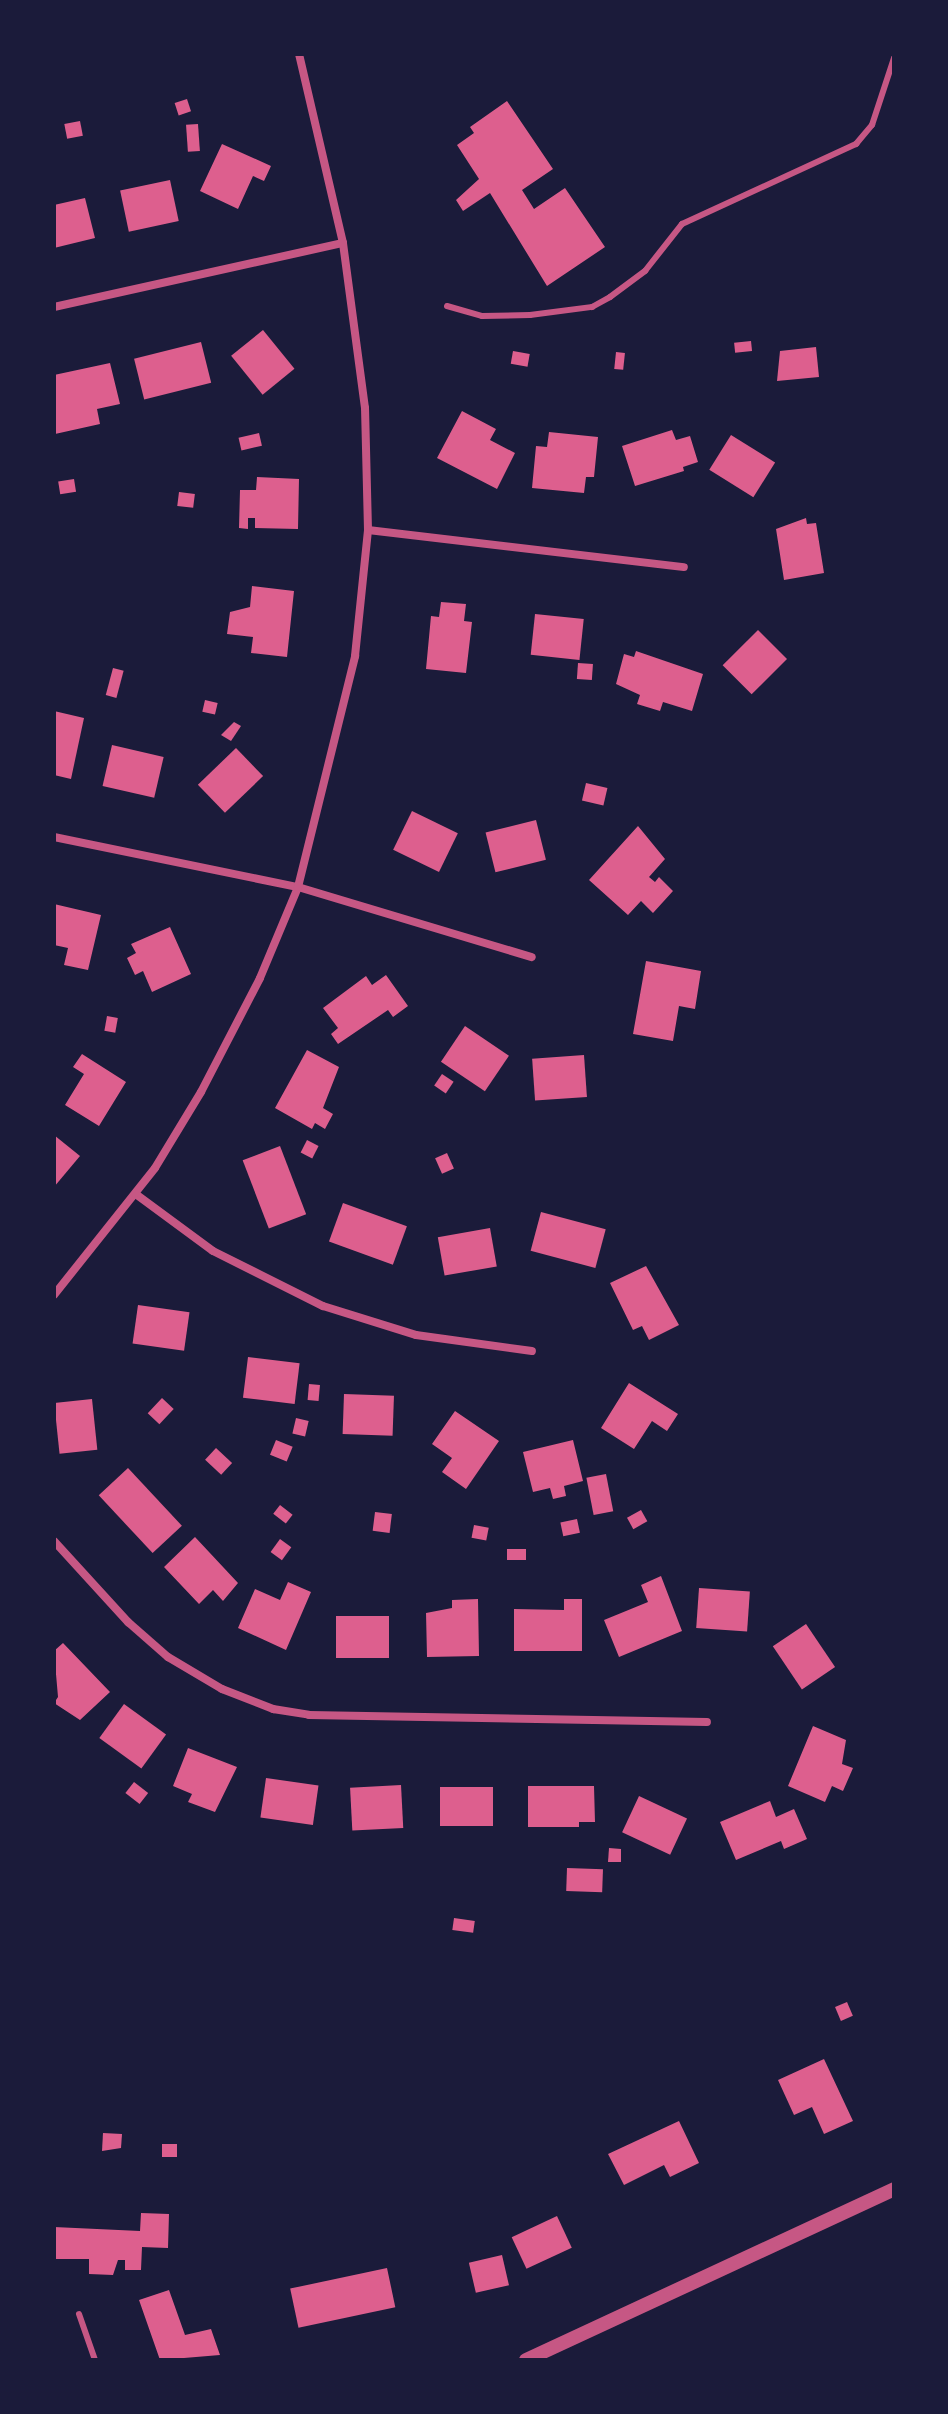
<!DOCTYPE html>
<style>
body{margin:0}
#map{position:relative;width:948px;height:2414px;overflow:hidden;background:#1b1b3a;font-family:Overpass,sans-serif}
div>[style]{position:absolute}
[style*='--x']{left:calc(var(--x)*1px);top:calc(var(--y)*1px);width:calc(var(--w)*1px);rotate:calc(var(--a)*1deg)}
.building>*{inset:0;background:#dd5f8e;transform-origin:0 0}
.service>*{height:6px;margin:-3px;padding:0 3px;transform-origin:3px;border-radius:3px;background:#c65784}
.minor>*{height:8px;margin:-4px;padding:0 4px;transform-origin:4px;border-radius:4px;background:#c65784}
.tertiary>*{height:14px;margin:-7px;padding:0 7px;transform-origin:7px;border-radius:7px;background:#c65784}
span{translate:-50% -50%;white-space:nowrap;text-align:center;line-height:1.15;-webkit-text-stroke:8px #1b1b3a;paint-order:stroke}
.frame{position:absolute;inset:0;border:56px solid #1b1b3a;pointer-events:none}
</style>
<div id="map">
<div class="building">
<i style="left:187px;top:99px;width:13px;height:13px;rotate:72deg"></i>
<i style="clip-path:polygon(507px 101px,553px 169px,522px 190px,534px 209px,565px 188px,605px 247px,547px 286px,490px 193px,463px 211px,456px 200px,479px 179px,457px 145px,474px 133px,470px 127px)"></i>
<i style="left:80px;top:121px;width:15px;height:16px;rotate:79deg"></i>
<i style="left:198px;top:124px;width:27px;height:12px;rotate:86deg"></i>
<i style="clip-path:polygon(222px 144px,271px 166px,264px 181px,253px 176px,238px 209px,200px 191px)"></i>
<i style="left:170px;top:180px;width:42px;height:51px;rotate:78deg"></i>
<i style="clip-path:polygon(85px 198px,95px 238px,54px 248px,54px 205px)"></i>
<i style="left:263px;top:330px;width:50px;height:41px;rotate:51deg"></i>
<i style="left:751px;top:341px;width:10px;height:17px;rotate:84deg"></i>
<i style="left:201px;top:342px;width:42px;height:69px;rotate:76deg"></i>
<i style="clip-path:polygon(816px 347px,819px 377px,777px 381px,780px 351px)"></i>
<i style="left:513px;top:351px;width:17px;height:13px;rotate:10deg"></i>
<i style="left:616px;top:352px;width:9px;height:17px;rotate:6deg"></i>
<i style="clip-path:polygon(110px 363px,120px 404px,97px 409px,100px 424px,55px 434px,54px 375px)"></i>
<i style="clip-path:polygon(462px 411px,496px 429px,490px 440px,515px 453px,497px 489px,437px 458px)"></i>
<i style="clip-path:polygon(672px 430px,676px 440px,690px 436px,698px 462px,683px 467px,684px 471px,635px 486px,622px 446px)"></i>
<i style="clip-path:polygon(549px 432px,598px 437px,594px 477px,586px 477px,584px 493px,532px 488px,536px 446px,547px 447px)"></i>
<i style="left:259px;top:433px;width:13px;height:21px;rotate:77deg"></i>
<i style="left:731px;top:435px;width:52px;height:41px;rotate:32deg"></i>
<i style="clip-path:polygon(257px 477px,299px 479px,298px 529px,255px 528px,255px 518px,248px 518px,248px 529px,239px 528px,240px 490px,256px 490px)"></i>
<i style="left:74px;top:479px;width:13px;height:16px;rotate:81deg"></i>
<i style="left:179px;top:492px;width:16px;height:14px;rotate:7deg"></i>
<i style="clip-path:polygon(806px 518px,807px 524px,816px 523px,824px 573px,784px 580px,776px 529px)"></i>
<i style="clip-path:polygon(252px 586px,294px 591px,287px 657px,251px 653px,253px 637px,227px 634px,230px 612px,250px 607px)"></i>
<i style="clip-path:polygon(441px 602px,466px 604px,464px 621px,472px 622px,466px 673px,426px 669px,431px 616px,439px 617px)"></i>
<i style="left:535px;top:614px;width:49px;height:41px;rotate:6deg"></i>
<i style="left:758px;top:630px;width:41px;height:50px;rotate:45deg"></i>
<i style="clip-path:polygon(636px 651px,703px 674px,692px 711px,663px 702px,660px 711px,637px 704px,640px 695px,616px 684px,624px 654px,634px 657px)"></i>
<i style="left:578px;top:663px;width:15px;height:16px;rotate:4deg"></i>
<i style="left:113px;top:668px;width:11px;height:28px;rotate:15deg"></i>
<i style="left:205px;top:700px;width:13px;height:12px;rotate:13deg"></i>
<i style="clip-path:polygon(54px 711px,84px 718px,71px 779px,54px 775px)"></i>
<i style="clip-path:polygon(234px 722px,241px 726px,231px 741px,221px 735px)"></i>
<i style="left:112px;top:745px;width:53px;height:42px;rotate:13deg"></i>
<i style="left:236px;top:748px;width:39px;height:53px;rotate:46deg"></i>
<i style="left:586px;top:783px;width:22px;height:18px;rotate:13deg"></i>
<i style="left:412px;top:811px;width:51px;height:43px;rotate:26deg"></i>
<i style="left:536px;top:820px;width:41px;height:52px;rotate:76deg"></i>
<i style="clip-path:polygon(638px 826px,665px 859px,649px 877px,655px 882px,659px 877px,673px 891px,653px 913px,641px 901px,628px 915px,589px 880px)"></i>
<i style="clip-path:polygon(54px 904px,101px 915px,88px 970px,64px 965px,68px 948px,54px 945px)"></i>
<i style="clip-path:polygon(170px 927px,191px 974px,152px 992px,143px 971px,135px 975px,127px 958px,136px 953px,131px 944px)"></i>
<i style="clip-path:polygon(646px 961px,701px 971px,695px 1009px,679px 1006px,673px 1041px,633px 1034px)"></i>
<i style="clip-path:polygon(386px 975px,408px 1006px,393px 1017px,388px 1010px,338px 1044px,331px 1034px,338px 1028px,323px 1008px,366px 976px,372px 985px)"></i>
<i style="left:107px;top:1016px;width:11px;height:15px;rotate:10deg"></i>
<i style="left:465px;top:1026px;width:53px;height:43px;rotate:34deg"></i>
<i style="clip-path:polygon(307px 1050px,339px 1067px,323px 1108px,333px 1114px,325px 1129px,315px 1123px,312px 1129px,275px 1108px)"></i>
<i style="clip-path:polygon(82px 1054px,126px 1082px,99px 1126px,65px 1105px,84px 1074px,73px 1067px)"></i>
<i style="left:584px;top:1055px;width:42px;height:52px;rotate:86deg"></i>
<i style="left:442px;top:1074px;width:14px;height:14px;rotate:34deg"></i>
<i style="clip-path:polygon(54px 1135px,80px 1156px,54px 1187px)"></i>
<i style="left:307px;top:1140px;width:13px;height:14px;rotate:27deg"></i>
<i style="left:280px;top:1146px;width:73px;height:40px;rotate:69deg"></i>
<i style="left:447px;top:1153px;width:17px;height:13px;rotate:66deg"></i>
<i style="left:343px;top:1203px;width:68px;height:41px;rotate:20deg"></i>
<i style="left:541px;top:1212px;width:67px;height:40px;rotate:15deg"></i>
<i style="left:490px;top:1228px;width:39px;height:53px;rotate:80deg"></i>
<i style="clip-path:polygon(646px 1266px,679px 1325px,649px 1340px,642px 1326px,633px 1330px,610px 1283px)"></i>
<i style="left:138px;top:1305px;width:52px;height:39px;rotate:8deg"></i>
<i style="left:248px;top:1357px;width:52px;height:41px;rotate:7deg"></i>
<i style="clip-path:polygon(629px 1383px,678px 1414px,667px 1431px,652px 1421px,634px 1449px,601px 1428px)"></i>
<i style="left:309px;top:1384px;width:11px;height:16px;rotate:5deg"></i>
<i style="left:344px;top:1394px;width:50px;height:40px;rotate:2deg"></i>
<i style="left:162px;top:1398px;width:16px;height:21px;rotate:43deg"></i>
<i style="left:92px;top:1399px;width:51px;height:38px;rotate:84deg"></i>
<i style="clip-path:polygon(455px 1411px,499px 1441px,466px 1489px,442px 1472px,452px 1458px,432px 1444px)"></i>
<i style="left:296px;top:1418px;width:13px;height:16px;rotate:13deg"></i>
<i style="left:276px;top:1440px;width:18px;height:16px;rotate:22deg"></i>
<i style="clip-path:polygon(573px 1440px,583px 1481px,564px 1486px,566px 1496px,553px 1499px,550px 1488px,533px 1492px,523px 1452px)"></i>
<i style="left:216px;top:1448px;width:22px;height:16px;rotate:43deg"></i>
<i style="left:128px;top:1468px;width:79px;height:40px;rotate:47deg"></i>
<i style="left:606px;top:1474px;width:38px;height:20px;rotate:79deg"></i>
<i style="left:280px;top:1505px;width:16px;height:11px;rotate:38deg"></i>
<i style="left:641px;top:1510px;width:13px;height:16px;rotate:61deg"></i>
<i style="left:375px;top:1512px;width:17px;height:19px;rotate:7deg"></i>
<i style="left:577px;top:1519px;width:14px;height:17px;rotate:78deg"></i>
<i style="left:474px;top:1525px;width:15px;height:13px;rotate:11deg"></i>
<i style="clip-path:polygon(195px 1537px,238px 1583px,223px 1601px,213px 1590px,199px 1604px,164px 1567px)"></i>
<i style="left:280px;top:1539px;width:14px;height:16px;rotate:36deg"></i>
<i style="left:507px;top:1549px;width:19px;height:11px"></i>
<i style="clip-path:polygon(661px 1576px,682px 1631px,619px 1657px,604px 1620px,648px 1602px,641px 1585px)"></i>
<i style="clip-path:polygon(288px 1582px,311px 1592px,286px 1650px,238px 1628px,255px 1589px,280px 1600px)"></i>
<i style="left:699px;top:1588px;width:51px;height:40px;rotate:4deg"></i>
<i style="clip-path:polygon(478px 1599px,479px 1656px,427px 1657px,426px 1613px,452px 1608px,452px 1600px)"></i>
<i style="clip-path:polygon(564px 1599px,582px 1599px,582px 1651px,514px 1651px,514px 1609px,564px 1610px)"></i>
<i style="left:336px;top:1616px;width:53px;height:42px"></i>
<i style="left:806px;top:1624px;width:52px;height:40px;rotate:56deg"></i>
<i style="clip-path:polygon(63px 1643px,110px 1692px,80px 1720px,54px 1703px,58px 1697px,54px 1651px)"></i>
<i style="left:124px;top:1704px;width:52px;height:42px;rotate:36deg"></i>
<i style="clip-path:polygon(813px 1726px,846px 1740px,842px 1764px,853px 1768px,843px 1791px,832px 1786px,825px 1802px,788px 1786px)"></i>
<i style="clip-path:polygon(188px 1748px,237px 1767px,215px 1812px,188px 1802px,192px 1794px,173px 1786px)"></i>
<i style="left:266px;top:1778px;width:53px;height:40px;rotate:8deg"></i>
<i style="left:134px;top:1782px;width:18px;height:14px;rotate:38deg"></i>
<i style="left:401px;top:1785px;width:43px;height:51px;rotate:87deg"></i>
<i style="clip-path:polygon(528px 1786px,594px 1786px,595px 1822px,579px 1822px,579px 1827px,528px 1827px)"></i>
<i style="left:493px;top:1787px;width:39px;height:53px;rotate:90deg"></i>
<i style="left:639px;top:1796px;width:53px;height:40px;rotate:25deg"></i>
<i style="clip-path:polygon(770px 1801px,776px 1817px,794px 1809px,807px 1839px,784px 1849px,781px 1841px,736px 1860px,720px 1822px)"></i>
<i style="clip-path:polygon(609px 1848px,621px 1849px,621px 1862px,608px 1862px)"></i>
<i style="left:567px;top:1868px;width:36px;height:23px;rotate:2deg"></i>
<i style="left:454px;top:1918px;width:21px;height:12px;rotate:8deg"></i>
<i style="left:847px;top:2002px;width:15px;height:13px;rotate:67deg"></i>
<i style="clip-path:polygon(824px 2059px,853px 2121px,824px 2134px,812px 2107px,794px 2115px,778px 2080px)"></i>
<i style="clip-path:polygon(679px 2121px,699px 2163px,670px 2177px,664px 2165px,624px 2185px,608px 2154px)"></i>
<i style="clip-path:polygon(103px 2133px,122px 2134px,121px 2148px,102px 2151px)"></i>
<i style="left:162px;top:2144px;width:15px;height:13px"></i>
<i style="clip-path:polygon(141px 2213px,169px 2214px,168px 2248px,142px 2247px,141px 2270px,125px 2270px,125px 2260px,118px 2260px,113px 2275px,89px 2274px,89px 2259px,54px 2259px,54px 2227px,140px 2231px)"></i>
<i style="left:557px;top:2216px;width:35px;height:50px;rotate:65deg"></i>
<i style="left:502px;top:2255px;width:31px;height:34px;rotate:77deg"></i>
<i style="left:387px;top:2268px;width:40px;height:99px;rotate:78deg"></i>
<i style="clip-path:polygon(169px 2290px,185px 2335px,211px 2329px,220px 2355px,160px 2360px,139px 2300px)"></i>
</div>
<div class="service">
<i style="--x:447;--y:306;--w:36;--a:16"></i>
<i style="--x:482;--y:316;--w:48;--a:-1.2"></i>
<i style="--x:530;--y:315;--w:63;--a:-7.4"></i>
<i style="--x:592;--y:307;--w:21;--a:-29"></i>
<i style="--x:610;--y:297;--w:44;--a:-36.6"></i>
<i style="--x:645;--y:271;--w:60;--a:-51.8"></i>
<i style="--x:682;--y:224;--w:192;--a:-24.7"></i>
<i style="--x:856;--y:144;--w:25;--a:-50"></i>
<i style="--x:872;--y:125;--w:71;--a:-71.8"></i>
<i style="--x:79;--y:2314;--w:49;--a:70.8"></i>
</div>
<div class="minor">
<i style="--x:54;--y:307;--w:296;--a:-12.5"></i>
<i style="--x:368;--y:530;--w:318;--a:6.7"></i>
<i style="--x:54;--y:837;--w:249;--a:11.6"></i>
<i style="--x:298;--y:887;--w:244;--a:16.7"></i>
<i style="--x:137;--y:1195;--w:94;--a:36.4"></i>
<i style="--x:213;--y:1251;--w:123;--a:26.6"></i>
<i style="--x:323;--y:1306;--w:97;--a:17.3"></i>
<i style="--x:416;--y:1335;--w:117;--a:7.9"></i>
<i style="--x:54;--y:1295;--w:162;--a:-51.5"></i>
<i style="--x:155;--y:1168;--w:89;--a:-58.8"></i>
<i style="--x:201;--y:1092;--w:128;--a:-62.6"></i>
<i style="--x:260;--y:978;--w:99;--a:-67.3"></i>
<i style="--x:298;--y:887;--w:238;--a:-76.1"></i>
<i style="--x:355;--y:656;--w:127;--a:-84.1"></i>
<i style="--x:368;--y:530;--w:122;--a:-91.4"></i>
<i style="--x:365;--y:408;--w:166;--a:-97.6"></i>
<i style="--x:343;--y:243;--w:194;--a:-103.1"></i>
<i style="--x:54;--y:1541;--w:110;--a:47.6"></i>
<i style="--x:128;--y:1622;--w:53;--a:41.2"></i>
<i style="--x:168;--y:1657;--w:63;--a:30.7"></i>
<i style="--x:222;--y:1689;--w:55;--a:21.4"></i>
<i style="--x:273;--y:1709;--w:36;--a:9"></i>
<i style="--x:309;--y:1715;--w:398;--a:1"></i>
</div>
<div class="tertiary">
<i style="--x:526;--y:2360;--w:406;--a:-24.9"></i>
</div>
<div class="frame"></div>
</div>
